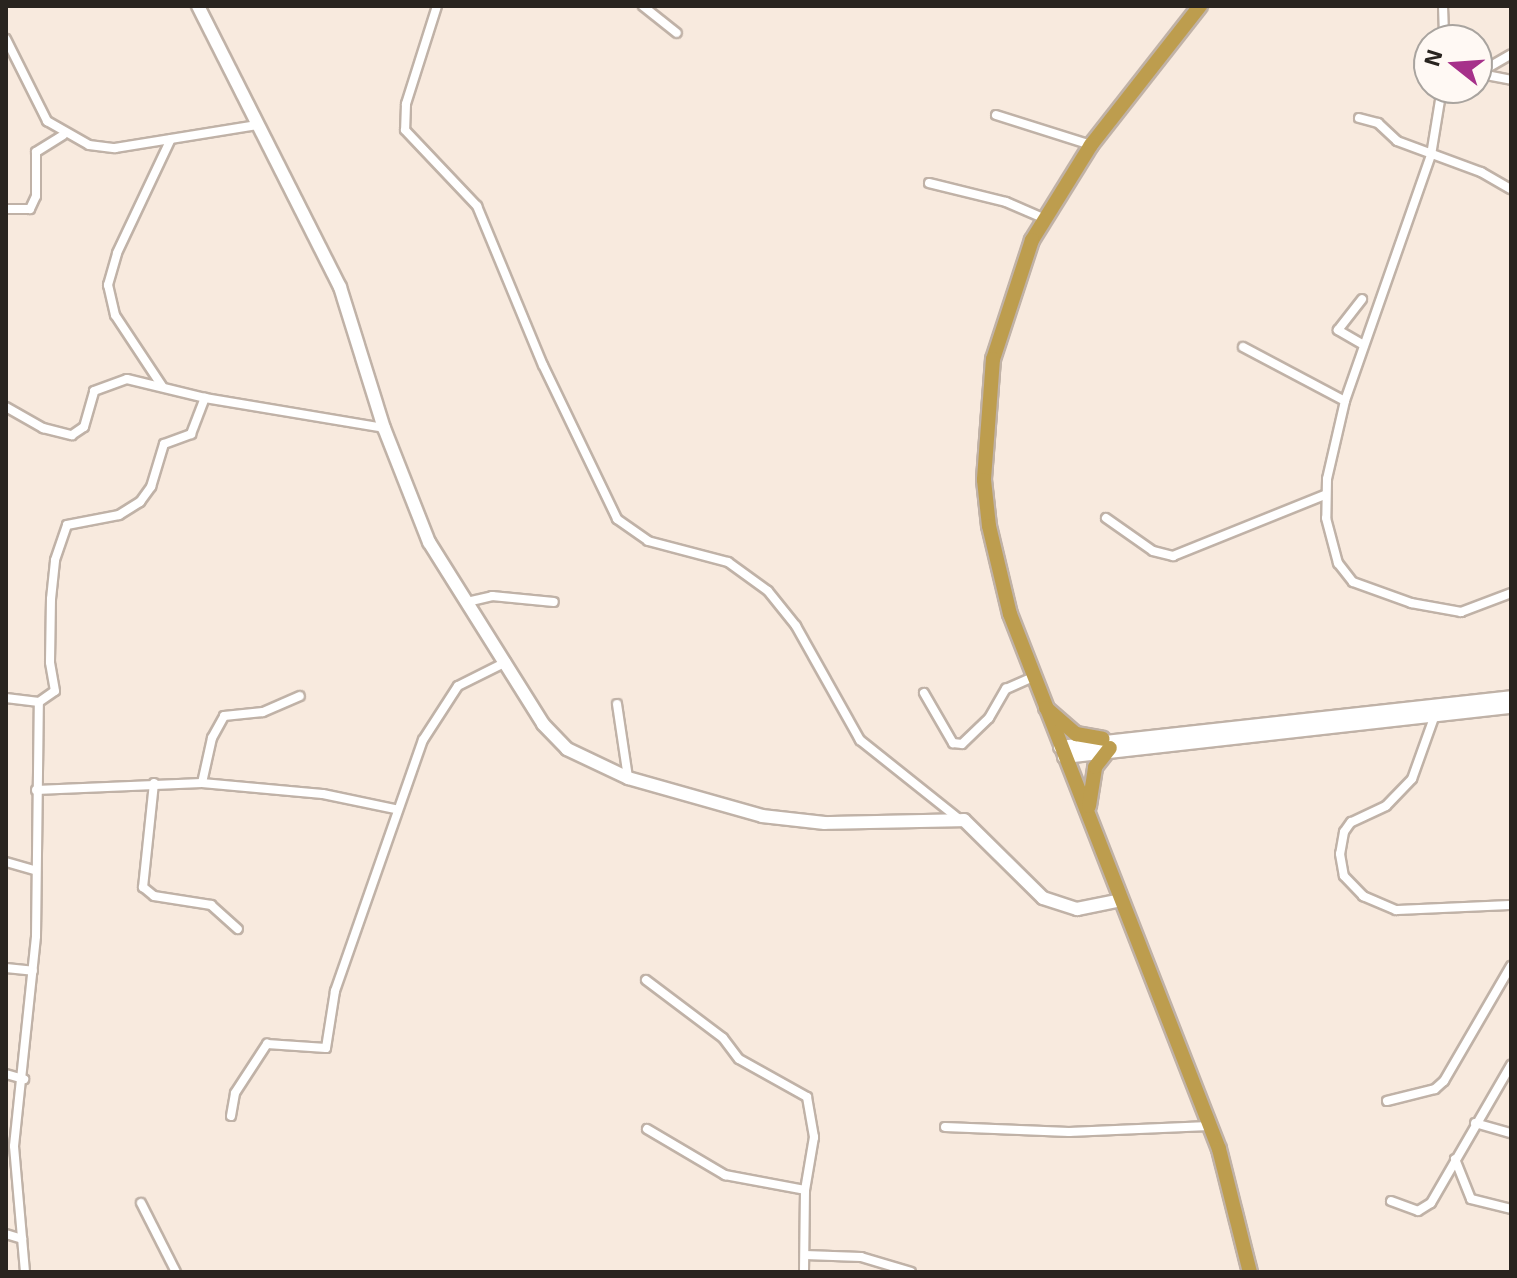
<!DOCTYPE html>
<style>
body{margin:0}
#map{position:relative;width:1517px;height:1278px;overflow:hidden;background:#f8eade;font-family:"Exo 2",sans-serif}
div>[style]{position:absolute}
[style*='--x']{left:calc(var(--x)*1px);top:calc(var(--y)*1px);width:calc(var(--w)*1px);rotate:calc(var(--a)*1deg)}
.roads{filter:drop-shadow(2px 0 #c0b2a7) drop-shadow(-2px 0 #c0b2a7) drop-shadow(0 2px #c0b2a7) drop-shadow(0 -2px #c0b2a7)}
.street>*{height:8px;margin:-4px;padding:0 4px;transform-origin:4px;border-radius:4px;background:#fff}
.secondary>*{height:12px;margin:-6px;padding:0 6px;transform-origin:6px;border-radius:6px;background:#fff}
.highway>*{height:14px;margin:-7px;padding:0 7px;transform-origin:7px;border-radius:7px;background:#bd9d4e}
span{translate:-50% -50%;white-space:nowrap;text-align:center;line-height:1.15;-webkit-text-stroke:8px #fff9f4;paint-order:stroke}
.frame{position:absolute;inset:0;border:8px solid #29241f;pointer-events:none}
.north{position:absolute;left:1413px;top:24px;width:80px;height:80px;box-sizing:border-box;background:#fff9f4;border:2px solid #a9a49f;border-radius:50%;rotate:287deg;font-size:22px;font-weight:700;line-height:32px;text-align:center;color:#29241f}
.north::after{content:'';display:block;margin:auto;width:28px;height:36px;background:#a6318a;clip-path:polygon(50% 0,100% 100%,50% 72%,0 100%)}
</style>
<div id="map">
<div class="roads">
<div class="street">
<i style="--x:437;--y:6;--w:103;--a:107.6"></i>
<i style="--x:406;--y:104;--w:26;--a:92"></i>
<i style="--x:405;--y:130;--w:105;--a:46.5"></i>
<i style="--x:477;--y:206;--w:172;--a:67.5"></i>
<i style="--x:543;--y:365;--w:171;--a:64.3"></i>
<i style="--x:617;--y:519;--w:38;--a:35"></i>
<i style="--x:648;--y:541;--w:83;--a:14.7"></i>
<i style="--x:728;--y:562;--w:49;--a:35.9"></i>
<i style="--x:768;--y:591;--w:45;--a:51.3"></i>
<i style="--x:796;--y:626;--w:131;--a:60.7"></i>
<i style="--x:860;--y:740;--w:127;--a:38.6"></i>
<i style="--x:643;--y:6;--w:43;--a:38.5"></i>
<i style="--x:1443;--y:6;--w:34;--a:88"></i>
<i style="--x:6;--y:39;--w:92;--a:63.4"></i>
<i style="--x:47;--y:121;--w:48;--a:29.7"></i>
<i style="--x:89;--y:145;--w:26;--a:7"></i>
<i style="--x:115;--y:148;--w:144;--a:-9.2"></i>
<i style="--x:1477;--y:74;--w:39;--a:-30"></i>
<i style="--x:1481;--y:74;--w:31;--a:11"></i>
<i style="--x:1442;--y:88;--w:68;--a:99.3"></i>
<i style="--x:1431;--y:155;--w:261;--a:109.3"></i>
<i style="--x:1345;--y:401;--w:80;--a:103"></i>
<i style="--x:1327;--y:479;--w:39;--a:91"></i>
<i style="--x:1326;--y:518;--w:47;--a:75.1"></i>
<i style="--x:1338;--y:563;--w:24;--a:52"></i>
<i style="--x:1353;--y:582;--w:62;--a:19.9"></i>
<i style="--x:1411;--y:603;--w:51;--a:10.2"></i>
<i style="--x:1461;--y:612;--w:53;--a:-20.8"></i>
<i style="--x:996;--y:115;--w:100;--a:17.5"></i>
<i style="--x:1359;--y:118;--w:20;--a:15"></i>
<i style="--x:1378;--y:123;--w:26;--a:43"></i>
<i style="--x:1397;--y:141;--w:90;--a:20.3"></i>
<i style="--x:1481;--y:172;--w:34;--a:30"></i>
<i style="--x:929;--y:183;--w:79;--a:13.9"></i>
<i style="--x:1006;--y:202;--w:40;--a:23.4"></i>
<i style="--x:6;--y:209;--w:24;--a:0"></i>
<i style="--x:30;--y:209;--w:14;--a:-65"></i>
<i style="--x:36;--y:196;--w:44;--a:-90"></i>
<i style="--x:36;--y:152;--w:32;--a:-32"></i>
<i style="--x:1362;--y:344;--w:28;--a:-150"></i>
<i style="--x:1338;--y:330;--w:39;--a:-52"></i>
<i style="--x:1243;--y:347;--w:115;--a:27.9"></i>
<i style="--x:162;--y:386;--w:85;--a:-123.5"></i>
<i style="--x:115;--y:315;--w:31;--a:-103"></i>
<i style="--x:108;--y:285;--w:33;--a:-74"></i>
<i style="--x:117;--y:253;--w:126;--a:-64.7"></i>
<i style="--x:6;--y:407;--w:43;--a:29.6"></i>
<i style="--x:43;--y:428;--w:30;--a:14"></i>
<i style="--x:72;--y:435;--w:14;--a:-34"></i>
<i style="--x:84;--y:427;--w:37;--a:-74"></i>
<i style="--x:94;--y:391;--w:35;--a:-20"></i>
<i style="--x:127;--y:379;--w:80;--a:13.7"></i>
<i style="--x:205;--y:398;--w:181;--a:9.5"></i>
<i style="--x:1106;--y:518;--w:57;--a:35.1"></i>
<i style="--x:1153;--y:551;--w:21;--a:14"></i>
<i style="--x:1173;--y:556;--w:164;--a:-21.9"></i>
<i style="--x:467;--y:602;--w:26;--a:-13"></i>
<i style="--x:492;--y:596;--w:62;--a:5.5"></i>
<i style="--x:924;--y:693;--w:58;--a:59.9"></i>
<i style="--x:953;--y:743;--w:9;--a:6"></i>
<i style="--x:962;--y:744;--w:37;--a:-44"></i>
<i style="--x:989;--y:718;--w:34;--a:-60"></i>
<i style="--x:1006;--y:689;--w:30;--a:-24"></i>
<i style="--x:6;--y:698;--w:33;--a:7"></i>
<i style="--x:39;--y:702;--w:19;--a:-35"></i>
<i style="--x:55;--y:691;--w:29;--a:-100"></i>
<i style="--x:50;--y:662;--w:63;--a:-89.1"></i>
<i style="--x:51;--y:599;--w:39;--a:-84"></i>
<i style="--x:55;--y:560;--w:37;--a:-71"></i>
<i style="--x:67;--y:525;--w:53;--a:-10.9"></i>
<i style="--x:119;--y:515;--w:25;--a:-32"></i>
<i style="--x:140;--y:502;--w:19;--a:-54"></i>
<i style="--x:151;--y:487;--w:45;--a:-73.2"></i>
<i style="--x:164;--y:444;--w:29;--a:-20"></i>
<i style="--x:191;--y:434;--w:39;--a:-69"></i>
<i style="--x:617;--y:704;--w:75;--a:81.5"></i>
<i style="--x:1436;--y:712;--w:71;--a:109.7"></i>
<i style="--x:1412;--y:779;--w:37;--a:134"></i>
<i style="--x:1386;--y:806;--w:38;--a:155"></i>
<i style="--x:1351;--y:822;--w:12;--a:125"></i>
<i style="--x:1344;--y:832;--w:22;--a:100"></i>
<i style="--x:1340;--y:854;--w:22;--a:80"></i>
<i style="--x:1344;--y:876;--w:28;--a:46"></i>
<i style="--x:1363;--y:896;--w:36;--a:23"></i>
<i style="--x:1396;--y:910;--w:115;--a:-2.5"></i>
<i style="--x:154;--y:783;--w:105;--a:96"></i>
<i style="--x:143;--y:887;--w:14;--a:39"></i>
<i style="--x:154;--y:896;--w:58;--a:9"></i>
<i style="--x:211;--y:905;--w:36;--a:42"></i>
<i style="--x:202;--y:783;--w:46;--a:-77.5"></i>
<i style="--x:212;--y:738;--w:25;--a:-61"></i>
<i style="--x:224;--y:716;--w:39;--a:-6"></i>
<i style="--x:263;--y:712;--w:40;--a:-23.4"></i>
<i style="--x:36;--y:790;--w:166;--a:-2.4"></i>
<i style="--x:202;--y:783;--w:121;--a:5.2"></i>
<i style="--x:323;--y:794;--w:74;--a:11.8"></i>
<i style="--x:6;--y:862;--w:29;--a:16"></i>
<i style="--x:6;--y:968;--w:27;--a:6"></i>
<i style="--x:646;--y:980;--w:96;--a:37"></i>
<i style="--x:723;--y:1038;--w:26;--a:53"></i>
<i style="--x:739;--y:1059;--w:78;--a:29.2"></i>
<i style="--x:807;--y:1097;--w:41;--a:80.1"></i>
<i style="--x:814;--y:1137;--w:54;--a:99.6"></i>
<i style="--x:805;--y:1190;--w:82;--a:90.7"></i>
<i style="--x:6;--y:1074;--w:19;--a:16"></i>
<i style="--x:1387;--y:1101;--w:49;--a:-14"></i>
<i style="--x:1435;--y:1089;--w:12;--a:-42"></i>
<i style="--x:1444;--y:1081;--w:133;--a:-59.8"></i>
<i style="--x:231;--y:1116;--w:23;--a:-80"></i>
<i style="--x:235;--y:1093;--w:59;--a:-56.9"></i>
<i style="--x:267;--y:1044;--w:59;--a:3.9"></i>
<i style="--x:326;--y:1048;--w:58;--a:-81"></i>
<i style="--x:335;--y:991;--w:266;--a:-70.7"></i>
<i style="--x:423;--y:740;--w:64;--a:-57.1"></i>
<i style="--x:458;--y:686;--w:54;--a:-26.6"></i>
<i style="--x:1475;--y:1123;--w:37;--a:16"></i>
<i style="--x:945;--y:1127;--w:124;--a:2.3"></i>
<i style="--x:1069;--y:1132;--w:140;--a:-2.5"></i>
<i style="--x:647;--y:1129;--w:91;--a:30.5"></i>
<i style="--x:725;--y:1175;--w:81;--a:10.6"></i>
<i style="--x:1455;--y:1159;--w:43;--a:68.2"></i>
<i style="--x:1471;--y:1199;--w:41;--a:14"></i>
<i style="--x:1391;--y:1201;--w:29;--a:20"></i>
<i style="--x:1418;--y:1211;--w:15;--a:-32"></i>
<i style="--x:1431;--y:1203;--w:160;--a:-59.9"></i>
<i style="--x:141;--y:1203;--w:77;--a:63.1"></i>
<i style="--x:6;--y:1234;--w:17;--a:17"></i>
<i style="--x:805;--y:1255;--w:56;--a:2"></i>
<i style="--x:861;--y:1257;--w:52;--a:16.7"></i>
<i style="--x:25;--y:1272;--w:126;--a:-95"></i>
<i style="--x:14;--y:1146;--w:211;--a:-84"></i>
<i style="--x:36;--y:936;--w:234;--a:-89.3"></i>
</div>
<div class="secondary">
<i style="--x:198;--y:6;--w:315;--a:63.2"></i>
<i style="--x:340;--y:287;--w:148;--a:72.7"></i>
<i style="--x:384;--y:428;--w:123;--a:68.5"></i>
<i style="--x:429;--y:542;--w:215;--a:57.9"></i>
<i style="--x:543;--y:724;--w:35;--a:46"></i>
<i style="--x:567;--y:749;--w:68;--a:25.4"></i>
<i style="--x:628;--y:778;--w:139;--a:15.8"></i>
<i style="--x:762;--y:816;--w:63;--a:6.3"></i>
<i style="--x:825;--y:823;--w:139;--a:-1.2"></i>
<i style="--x:964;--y:820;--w:111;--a:44.6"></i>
<i style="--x:1043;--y:898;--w:36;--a:18"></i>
<i style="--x:1077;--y:909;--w:46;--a:-11.3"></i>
<i style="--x:1060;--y:747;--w:454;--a:-6.3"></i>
<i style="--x:1064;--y:757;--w:450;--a:-6.4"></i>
</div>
<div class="highway">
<i style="--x:1200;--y:6;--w:177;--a:128.1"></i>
<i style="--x:1091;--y:145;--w:112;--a:121.8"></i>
<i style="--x:1032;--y:240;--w:125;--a:108.1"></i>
<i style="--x:993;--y:359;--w:121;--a:94.3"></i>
<i style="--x:984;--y:480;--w:46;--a:83.8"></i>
<i style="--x:989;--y:526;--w:90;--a:76.6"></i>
<i style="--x:1010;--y:614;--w:574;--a:68.66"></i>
<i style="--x:1219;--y:1149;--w:127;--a:75.9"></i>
<i style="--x:1046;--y:708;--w:40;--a:41"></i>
<i style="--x:1076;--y:734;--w:27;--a:10"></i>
<i style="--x:1089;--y:806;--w:39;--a:-81"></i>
<i style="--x:1095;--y:767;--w:24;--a:-52"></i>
</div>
</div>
<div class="frame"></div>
<div class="north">N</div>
</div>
